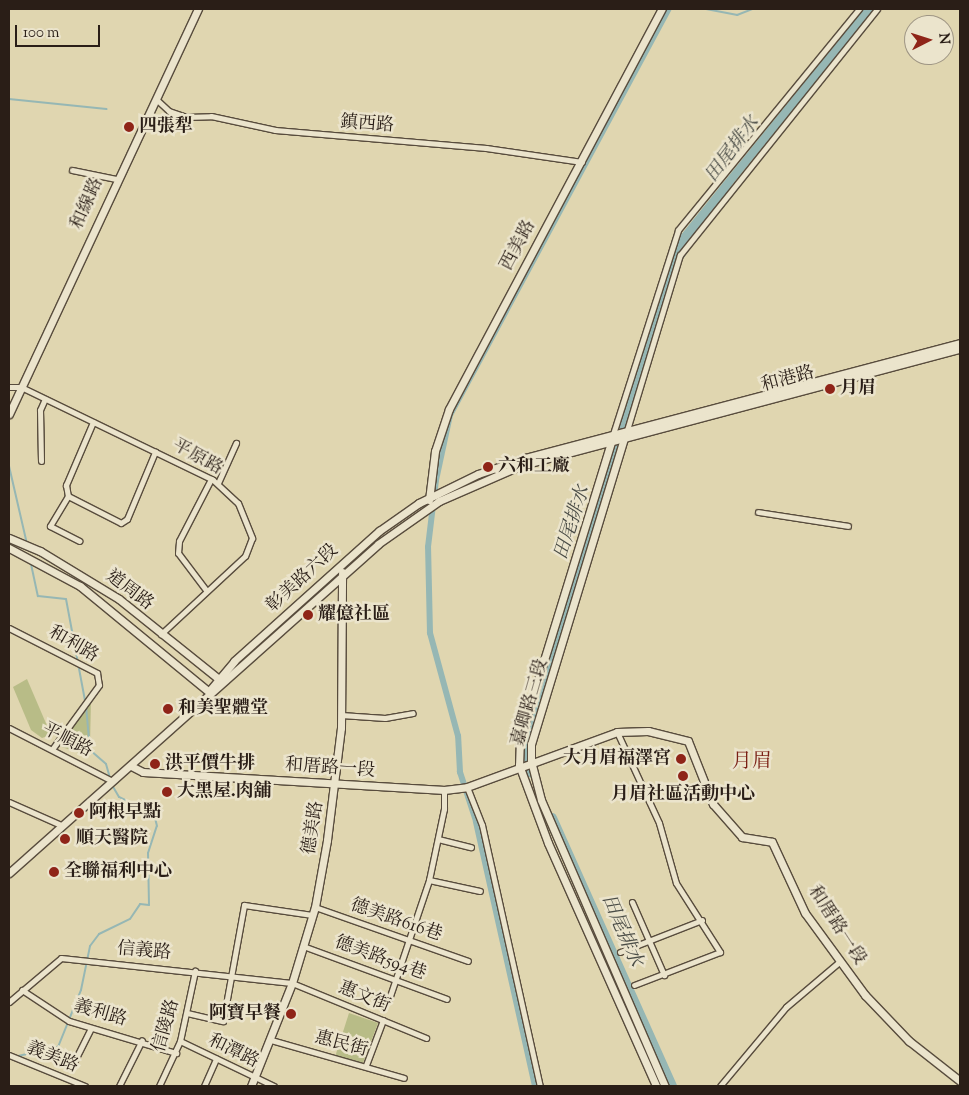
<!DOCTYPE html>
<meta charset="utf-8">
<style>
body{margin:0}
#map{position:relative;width:969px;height:1095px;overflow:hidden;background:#e0d6b0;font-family:"Sorts Mill Goudy","Noto Serif TC",serif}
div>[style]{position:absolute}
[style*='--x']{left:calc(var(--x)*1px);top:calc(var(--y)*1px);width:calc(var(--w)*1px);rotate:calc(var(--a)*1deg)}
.green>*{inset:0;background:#b8bc87}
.water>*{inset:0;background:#96b7b4}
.stream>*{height:2px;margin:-1px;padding:0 1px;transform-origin:1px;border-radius:1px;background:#96b7b4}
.canal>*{height:6px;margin:-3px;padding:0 3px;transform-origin:3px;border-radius:3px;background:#96b7b4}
.river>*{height:10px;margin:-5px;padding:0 5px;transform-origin:5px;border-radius:5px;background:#96b7b4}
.roads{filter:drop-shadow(1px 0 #584c3d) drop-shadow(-1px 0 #584c3d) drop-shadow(0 1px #584c3d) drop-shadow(0 -1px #584c3d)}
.street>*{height:5px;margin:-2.5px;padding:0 2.5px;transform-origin:2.5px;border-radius:2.5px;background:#ebe4cc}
.secondary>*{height:7px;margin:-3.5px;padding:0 3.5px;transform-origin:3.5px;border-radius:3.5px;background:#ebe4cc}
.dots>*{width:14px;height:14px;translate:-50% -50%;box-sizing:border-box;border:2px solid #ebe4cc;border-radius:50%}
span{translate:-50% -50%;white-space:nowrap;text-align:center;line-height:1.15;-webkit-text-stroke:5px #ebe4cc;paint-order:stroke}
.street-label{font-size:18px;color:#2a1e17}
.poi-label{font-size:18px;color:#2a1e17;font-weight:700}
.left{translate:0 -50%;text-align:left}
.right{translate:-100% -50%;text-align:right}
.water-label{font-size:19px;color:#4a4c46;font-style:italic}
.quarter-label{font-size:20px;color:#7a1f14}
.frame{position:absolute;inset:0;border:10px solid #2a1e17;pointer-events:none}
.north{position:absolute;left:904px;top:15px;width:50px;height:50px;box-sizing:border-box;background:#ebe4cc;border:1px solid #9e9584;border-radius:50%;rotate:85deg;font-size:14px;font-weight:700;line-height:20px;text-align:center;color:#2a1e17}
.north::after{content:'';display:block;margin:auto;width:18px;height:22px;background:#8f2418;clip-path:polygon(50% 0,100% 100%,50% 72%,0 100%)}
.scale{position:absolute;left:15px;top:25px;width:85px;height:22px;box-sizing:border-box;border:2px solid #2a1e17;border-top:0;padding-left:6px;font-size:15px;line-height:18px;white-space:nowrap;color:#2a1e17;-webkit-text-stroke:4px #ebe4cc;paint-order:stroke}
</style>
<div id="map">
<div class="green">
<i style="clip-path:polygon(27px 679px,51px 735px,42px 738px,31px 730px,13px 687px)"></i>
<i style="clip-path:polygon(91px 699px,90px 746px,79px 753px,56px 745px)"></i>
<i style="clip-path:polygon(349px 1013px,378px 1023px,363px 1063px,335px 1057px)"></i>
</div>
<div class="water">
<i style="clip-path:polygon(864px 9px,875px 9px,680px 249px,628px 418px,621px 420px,680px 236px)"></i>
</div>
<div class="stream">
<i style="--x:706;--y:9;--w:32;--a:11"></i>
<i style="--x:737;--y:15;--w:17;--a:-21"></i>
<i style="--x:9;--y:99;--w:98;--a:5.9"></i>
<i style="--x:9;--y:466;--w:80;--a:77"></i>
<i style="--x:31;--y:564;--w:33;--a:78"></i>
<i style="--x:38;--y:596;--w:28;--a:6"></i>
<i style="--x:66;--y:599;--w:104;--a:79.4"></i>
<i style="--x:86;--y:706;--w:44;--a:84.8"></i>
<i style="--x:90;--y:750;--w:21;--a:41"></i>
<i style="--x:106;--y:764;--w:15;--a:74"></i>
<i style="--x:18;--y:1056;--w:41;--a:-12.7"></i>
<i style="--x:58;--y:1047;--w:61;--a:-68"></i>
<i style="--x:81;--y:990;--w:45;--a:-78.4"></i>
<i style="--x:90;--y:946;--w:15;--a:-53"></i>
<i style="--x:99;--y:934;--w:34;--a:-26"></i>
<i style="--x:130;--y:919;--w:18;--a:-56"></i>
<i style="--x:140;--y:904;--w:9;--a:6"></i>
<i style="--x:149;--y:905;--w:52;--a:-91.1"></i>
<i style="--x:148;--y:853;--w:28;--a:-72"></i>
<i style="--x:157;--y:826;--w:12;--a:-104"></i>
<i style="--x:154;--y:814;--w:39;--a:-154"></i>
<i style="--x:119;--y:797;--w:14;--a:-120"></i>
</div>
<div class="canal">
<i style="--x:535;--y:1086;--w:271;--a:-102.6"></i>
<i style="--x:476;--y:821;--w:52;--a:-108.1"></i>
<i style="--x:460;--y:772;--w:36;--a:-93"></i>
<i style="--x:458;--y:736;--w:107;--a:-105.2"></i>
<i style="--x:430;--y:633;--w:86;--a:-91.3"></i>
<i style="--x:428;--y:547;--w:67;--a:-83.2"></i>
<i style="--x:436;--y:480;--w:66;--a:-77.8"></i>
<i style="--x:450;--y:415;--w:461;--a:-61.7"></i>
</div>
<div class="river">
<i style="--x:675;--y:262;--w:92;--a:-55.6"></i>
<i style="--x:532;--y:773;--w:20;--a:-110"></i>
<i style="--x:525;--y:754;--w:31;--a:-77"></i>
<i style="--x:532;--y:724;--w:332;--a:-73.2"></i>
<i style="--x:552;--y:818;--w:294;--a:65.9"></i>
</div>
<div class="roads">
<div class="street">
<i style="--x:156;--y:99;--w:18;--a:43"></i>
<i style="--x:169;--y:111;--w:18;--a:19"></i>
<i style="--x:186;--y:117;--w:25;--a:-2"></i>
<i style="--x:211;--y:116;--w:66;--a:12.3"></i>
<i style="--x:275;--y:130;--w:212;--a:4.9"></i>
<i style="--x:486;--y:148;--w:97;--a:8.3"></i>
<i style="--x:72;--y:170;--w:45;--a:11.6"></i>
<i style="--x:9;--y:387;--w:12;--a:0"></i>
<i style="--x:21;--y:387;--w:213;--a:25.8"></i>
<i style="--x:213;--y:480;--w:34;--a:43"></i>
<i style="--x:238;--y:503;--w:38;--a:68"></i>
<i style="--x:252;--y:538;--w:19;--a:111"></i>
<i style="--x:245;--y:556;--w:115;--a:137.1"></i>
<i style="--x:93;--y:422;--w:69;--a:113.2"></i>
<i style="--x:66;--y:485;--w:11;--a:80"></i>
<i style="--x:68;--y:496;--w:59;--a:27"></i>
<i style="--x:121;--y:523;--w:7;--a:-34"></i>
<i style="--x:127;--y:519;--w:73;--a:-67.3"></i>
<i style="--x:627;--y:430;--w:183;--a:-73.2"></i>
<i style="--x:680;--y:255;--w:315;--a:-51.3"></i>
<i style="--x:613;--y:434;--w:214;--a:-72.3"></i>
<i style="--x:678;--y:230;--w:286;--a:-50.7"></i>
<i style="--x:41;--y:461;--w:51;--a:-91.1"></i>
<i style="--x:40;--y:410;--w:12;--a:-66"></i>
<i style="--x:218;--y:483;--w:44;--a:-65.8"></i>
<i style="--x:68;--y:496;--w:35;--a:121"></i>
<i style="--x:50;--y:526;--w:33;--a:27"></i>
<i style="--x:758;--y:512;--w:91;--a:8.8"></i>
<i style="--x:206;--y:590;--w:46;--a:-127.1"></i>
<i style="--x:178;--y:553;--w:12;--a:-85"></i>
<i style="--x:179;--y:541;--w:70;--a:-62.7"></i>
<i style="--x:9;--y:628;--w:99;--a:27.1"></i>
<i style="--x:97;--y:673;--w:12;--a:81"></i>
<i style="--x:99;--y:685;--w:78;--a:126.1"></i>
<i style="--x:341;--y:715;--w:44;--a:3.9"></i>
<i style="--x:385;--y:718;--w:28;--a:-10"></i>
<i style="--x:9;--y:728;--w:116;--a:27.2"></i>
<i style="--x:617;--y:732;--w:100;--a:65.2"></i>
<i style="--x:659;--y:823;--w:62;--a:74.2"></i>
<i style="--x:676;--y:883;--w:82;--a:57.5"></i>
<i style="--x:720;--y:952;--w:92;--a:159"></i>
<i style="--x:467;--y:787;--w:41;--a:68.5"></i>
<i style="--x:482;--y:825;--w:267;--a:77.5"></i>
<i style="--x:9;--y:802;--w:57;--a:23.9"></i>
<i style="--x:438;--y:839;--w:34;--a:14"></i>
<i style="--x:429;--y:880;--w:52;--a:12.2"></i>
<i style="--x:632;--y:902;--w:80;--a:66.3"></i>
<i style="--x:315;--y:907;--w:162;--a:19.4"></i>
<i style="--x:303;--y:946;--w:153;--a:20.2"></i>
<i style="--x:620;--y:952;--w:88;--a:-21.3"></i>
<i style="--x:22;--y:990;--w:56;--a:33.4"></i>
<i style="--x:69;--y:1021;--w:112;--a:16.7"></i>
<i style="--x:389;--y:999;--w:126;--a:-71.4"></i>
<i style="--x:429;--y:880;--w:73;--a:-78.1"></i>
<i style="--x:444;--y:809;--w:19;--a:-90"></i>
<i style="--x:9;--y:1002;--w:68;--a:-40.2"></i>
<i style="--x:61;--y:958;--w:232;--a:6.2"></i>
<i style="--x:292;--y:983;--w:145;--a:22.3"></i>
<i style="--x:187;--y:1013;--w:37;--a:13"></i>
<i style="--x:223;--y:1021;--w:118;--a:-79.7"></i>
<i style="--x:244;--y:905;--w:69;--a:8.4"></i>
<i style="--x:271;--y:1040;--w:138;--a:15.9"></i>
<i style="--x:180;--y:1041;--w:104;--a:25.6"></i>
<i style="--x:9;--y:1055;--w:82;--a:22.2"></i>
<i style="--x:366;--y:1065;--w:48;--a:-69.3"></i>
<i style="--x:72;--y:1066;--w:42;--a:-63.4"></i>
<i style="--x:119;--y:1086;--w:51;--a:-63.4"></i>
<i style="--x:159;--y:1086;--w:50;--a:-65"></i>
<i style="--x:180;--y:1041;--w:72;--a:-77.9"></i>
<i style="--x:204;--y:1086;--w:30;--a:-66"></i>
<i style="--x:720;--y:1086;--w:103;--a:-50.1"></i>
<i style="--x:786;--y:1007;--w:70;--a:-40.3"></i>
</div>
<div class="secondary">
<i style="--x:9;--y:414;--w:447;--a:-65"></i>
<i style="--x:625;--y:435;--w:323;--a:106.9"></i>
<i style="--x:531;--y:744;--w:17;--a:90"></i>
<i style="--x:531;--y:761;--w:40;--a:75.6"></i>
<i style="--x:541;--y:800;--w:312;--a:66.6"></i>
<i style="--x:612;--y:439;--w:313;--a:107.1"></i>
<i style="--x:520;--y:738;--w:27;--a:92"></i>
<i style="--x:519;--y:765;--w:83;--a:69.6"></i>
<i style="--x:548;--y:843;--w:266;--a:66"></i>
<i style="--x:429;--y:500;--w:49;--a:-83"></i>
<i style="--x:435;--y:451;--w:44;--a:-71.6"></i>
<i style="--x:449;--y:409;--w:453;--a:-62"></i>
<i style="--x:9;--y:538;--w:34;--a:23"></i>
<i style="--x:40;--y:551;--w:92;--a:31.3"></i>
<i style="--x:119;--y:599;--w:129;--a:38.7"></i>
<i style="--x:9;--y:548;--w:81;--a:28.2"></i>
<i style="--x:80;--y:586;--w:167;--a:39.4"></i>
<i style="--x:210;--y:690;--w:38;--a:-50"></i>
<i style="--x:234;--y:661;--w:195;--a:-41.9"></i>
<i style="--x:379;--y:531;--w:49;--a:-35"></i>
<i style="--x:419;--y:503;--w:66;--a:-26.2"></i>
<i style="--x:478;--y:474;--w:50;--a:-18.8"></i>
<i style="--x:525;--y:458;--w:450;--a:-14.8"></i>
<i style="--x:131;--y:766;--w:13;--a:27"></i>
<i style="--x:143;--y:772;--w:302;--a:3.4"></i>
<i style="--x:444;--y:790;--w:23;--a:-7"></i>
<i style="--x:467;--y:787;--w:160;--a:-20.1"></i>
<i style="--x:617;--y:732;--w:31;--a:-2"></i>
<i style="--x:648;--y:731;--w:41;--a:14"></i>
<i style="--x:688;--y:741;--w:68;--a:68.4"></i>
<i style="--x:713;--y:804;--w:44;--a:48.7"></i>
<i style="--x:742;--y:837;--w:30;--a:9"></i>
<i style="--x:772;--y:842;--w:78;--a:65.1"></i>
<i style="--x:805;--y:913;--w:102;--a:53.8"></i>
<i style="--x:865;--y:995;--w:64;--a:46.3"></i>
<i style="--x:909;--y:1041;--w:65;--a:38.1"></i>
<i style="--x:9;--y:873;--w:494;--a:-41.7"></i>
<i style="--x:378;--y:544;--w:75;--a:-35.2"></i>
<i style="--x:439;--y:501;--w:87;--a:-23.6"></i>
<i style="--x:519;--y:466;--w:456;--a:-14.9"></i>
<i style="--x:251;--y:1086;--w:111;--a:-68.3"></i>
<i style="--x:292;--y:983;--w:79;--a:-73.2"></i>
<i style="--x:315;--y:907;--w:68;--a:-79.8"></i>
<i style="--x:327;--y:840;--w:113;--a:-82.9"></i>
<i style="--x:341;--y:728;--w:156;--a:-89.6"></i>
</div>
</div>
<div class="dots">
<i style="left:129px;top:127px;background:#8f2418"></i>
<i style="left:830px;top:389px;background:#8f2418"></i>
<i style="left:488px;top:467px;background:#8f2418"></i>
<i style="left:308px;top:615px;background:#8f2418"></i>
<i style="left:168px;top:709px;background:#8f2418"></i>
<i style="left:681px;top:759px;background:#8f2418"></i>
<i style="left:155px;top:764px;background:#8f2418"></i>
<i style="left:683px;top:776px;background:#8f2418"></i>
<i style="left:167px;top:792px;background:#8f2418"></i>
<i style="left:79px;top:813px;background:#8f2418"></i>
<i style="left:65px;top:839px;background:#8f2418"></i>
<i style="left:54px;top:872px;background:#8f2418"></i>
<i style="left:291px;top:1014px;background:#8f2418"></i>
</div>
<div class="street-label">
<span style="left:367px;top:125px;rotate:4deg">鎮西路</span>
<span style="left:88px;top:204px;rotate:-66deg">和線路</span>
<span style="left:519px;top:246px;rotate:-62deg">西美路</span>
<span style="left:788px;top:380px;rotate:-15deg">和港路</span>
<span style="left:197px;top:458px;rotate:29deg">平原路</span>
<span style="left:303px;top:579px;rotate:-43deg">彰美路六段</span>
<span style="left:129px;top:591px;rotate:37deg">道周路</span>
<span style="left:73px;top:645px;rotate:30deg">和利路</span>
<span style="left:531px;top:703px;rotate:-74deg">嘉卿路三段</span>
<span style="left:67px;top:741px;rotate:27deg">平順路</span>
<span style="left:330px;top:769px;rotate:4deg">和厝路一段</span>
<span style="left:314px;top:828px;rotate:-81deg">德美路</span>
<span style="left:396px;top:921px;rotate:19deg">德美路616巷</span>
<span style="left:836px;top:926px;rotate:57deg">和厝路一段</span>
<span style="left:144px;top:952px;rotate:5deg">信義路</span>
<span style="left:380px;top:959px;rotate:20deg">德美路594巷</span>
<span style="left:364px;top:998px;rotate:22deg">惠文街</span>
<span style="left:100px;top:1014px;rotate:16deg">義利路</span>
<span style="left:167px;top:1026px;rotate:-74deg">信陵路</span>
<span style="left:341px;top:1045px;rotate:15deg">惠民街</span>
<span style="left:233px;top:1052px;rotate:26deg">和潭路</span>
<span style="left:52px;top:1058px;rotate:22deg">義美路</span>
</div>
<div class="poi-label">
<span class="left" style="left:139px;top:127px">四張犁</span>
<span class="left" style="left:840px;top:389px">月眉</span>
<span class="left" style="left:498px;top:467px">六和工廠</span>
<span class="left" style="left:318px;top:615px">耀億社區</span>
<span class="left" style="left:178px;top:709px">和美聖體堂</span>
<span class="right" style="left:671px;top:759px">大月眉福澤宮</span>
<span class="left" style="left:165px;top:764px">洪平價牛排</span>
<span class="left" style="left:177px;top:792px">大黑屋.肉舖</span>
<span style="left:683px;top:795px">月眉社區活動中心</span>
<span class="left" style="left:89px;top:813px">阿根早點</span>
<span class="left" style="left:76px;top:839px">順天醫院</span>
<span class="left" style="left:64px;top:872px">全聯福利中心</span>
<span class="right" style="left:281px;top:1014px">阿寶早餐</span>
</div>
<div class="water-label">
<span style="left:733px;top:150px;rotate:-53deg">田尾排水</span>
<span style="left:573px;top:523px;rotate:-72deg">田尾排水</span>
<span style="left:621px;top:931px;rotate:67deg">田尾排水</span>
</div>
<div class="quarter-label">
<span style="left:752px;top:762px">月眉</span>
</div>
<div class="frame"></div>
<div class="north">N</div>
<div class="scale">100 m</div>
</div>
